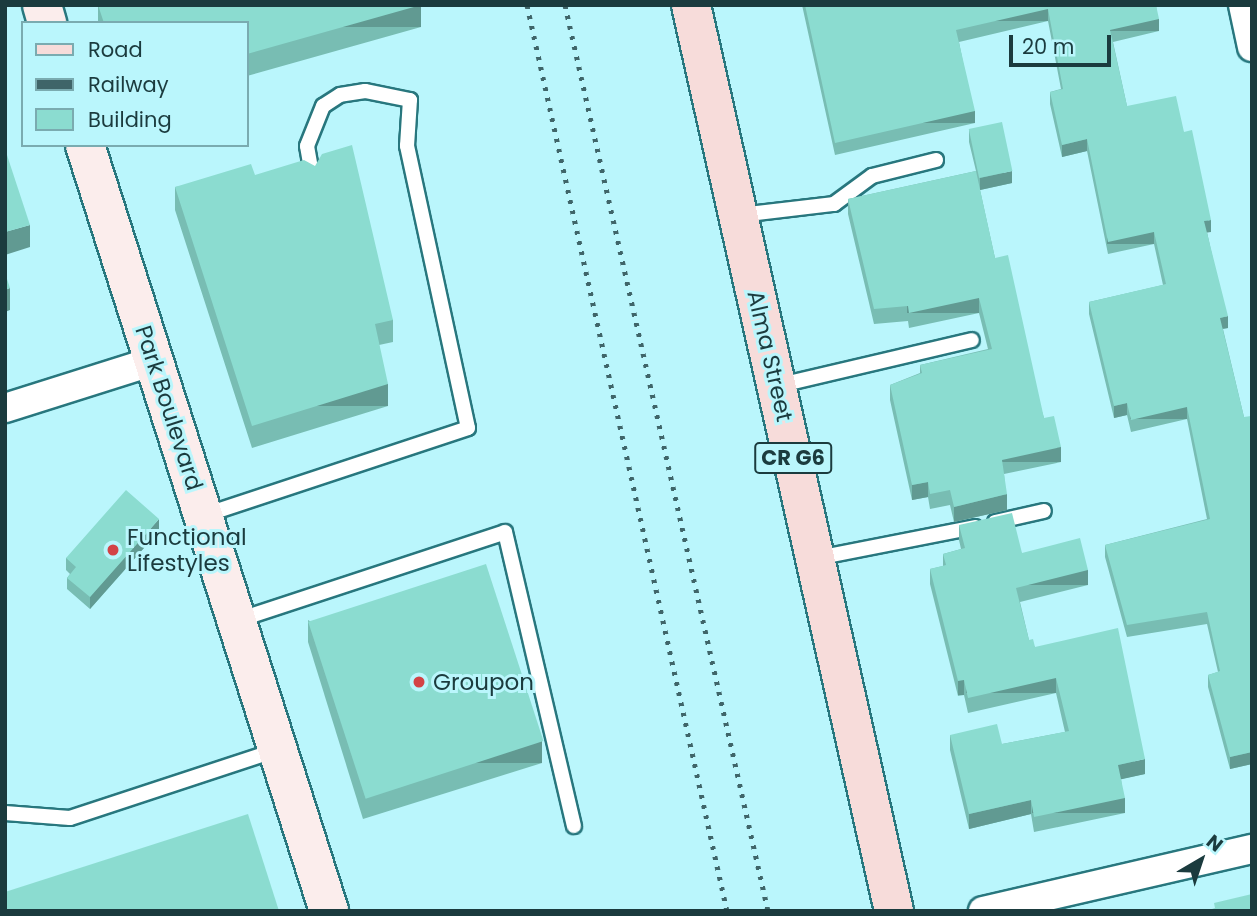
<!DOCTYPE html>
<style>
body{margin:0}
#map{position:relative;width:1257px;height:916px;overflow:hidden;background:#baf6fc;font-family:Poppins,sans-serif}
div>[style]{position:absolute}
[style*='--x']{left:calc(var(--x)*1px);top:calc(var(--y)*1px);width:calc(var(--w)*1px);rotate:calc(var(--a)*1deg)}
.roads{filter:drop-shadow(2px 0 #28777e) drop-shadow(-2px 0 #28777e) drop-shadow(0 2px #28777e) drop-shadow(0 -2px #28777e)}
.lane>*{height:14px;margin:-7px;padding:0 7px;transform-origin:7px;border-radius:7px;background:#fff}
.street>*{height:28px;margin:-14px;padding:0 14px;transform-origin:14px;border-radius:14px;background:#fff}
.secondary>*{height:38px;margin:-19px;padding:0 19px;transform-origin:19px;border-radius:19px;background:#fbedec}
.primary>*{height:38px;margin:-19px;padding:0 19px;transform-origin:19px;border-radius:19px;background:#f7dcda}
.rail>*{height:5px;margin-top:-2.5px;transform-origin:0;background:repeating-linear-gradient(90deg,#3f6569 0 3.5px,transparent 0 10.5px)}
.wall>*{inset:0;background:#78bdb3}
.shaded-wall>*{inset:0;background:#619a92;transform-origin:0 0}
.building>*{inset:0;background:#8bdcd0;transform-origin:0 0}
.dots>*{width:19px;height:19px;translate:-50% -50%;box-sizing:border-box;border:4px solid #baf6fc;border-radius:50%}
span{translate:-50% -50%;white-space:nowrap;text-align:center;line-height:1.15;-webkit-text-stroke:6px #baf6fc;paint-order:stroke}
.shield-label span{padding:2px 5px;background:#baf6fc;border:2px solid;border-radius:5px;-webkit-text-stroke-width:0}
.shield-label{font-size:21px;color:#1b3b3e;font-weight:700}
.street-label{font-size:23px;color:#1b3b3e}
.poi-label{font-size:23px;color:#1b3b3e}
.left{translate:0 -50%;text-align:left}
.frame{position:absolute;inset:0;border:7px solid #1b3b3e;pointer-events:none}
.legend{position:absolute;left:21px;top:21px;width:228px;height:126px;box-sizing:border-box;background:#baf6fc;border:2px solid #7aabb0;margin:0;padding:9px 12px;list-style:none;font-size:21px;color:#1b3b3e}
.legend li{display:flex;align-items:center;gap:14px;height:35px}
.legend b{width:35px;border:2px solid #7aabb0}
.north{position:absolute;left:1166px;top:825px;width:70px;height:70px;-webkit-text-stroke:5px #baf6fc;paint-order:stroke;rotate:39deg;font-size:19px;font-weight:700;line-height:28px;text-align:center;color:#1b3b3e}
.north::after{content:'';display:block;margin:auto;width:24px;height:32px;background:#1b3b3e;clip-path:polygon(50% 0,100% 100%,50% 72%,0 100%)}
.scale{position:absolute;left:1009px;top:35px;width:102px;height:32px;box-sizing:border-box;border:4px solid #1b3b3e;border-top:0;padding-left:9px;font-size:21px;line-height:24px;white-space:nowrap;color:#1b3b3e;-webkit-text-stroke:5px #baf6fc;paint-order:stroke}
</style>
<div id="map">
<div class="roads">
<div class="lane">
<i style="--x:740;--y:215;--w:95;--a:-6.7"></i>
<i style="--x:834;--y:204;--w:47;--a:-36.4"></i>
<i style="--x:872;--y:176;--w:66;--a:-14"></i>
<i style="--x:776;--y:386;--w:201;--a:-13.2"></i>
<i style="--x:205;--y:515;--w:277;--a:-18.3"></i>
<i style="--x:468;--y:428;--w:289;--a:-102.2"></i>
<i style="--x:407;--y:146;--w:46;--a:-86.3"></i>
<i style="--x:410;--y:100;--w:46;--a:-168.7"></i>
<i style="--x:365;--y:91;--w:25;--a:171"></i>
<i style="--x:340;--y:95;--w:20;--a:147"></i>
<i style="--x:323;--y:106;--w:43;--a:111.8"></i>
<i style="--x:307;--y:146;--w:34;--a:80"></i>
<i style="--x:995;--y:522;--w:50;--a:-12.7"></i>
<i style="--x:817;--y:558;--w:161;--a:-11.1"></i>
<i style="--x:238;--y:620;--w:281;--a:-18.2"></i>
<i style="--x:505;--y:532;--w:302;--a:76.8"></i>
<i style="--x:5;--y:813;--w:65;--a:4.4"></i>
<i style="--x:70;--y:818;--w:218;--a:-18.2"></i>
</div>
<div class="street">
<i style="--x:1243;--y:5;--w:43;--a:77.9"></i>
<i style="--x:5;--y:408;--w:156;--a:-17.5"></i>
<i style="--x:983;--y:911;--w:276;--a:-13"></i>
</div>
<div class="secondary">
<i style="--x:42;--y:5;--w:19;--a:74"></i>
<i style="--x:85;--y:145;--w:804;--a:72.33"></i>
</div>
<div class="primary">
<i style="--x:691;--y:5;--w:928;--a:77.37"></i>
</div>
</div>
<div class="rail">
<i style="--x:527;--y:5;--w:928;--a:77.55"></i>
<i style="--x:565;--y:5;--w:928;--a:77.37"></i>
</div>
<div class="wall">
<i style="clip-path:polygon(98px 5px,421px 5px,421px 27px,247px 76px,247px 23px,98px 23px)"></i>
<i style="clip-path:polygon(802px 5px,1156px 5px,1159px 31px,1113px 42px,1127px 106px,1184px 132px,1211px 232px,1207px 232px,1228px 328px,1223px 329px,1244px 417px,1252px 421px,1252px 764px,1230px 769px,1208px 687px,1208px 675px,1218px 672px,1207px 624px,1127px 637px,1105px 557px,1105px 545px,1207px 519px,1187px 419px,1131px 432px,1127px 415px,1114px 418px,1089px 314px,1089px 302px,1163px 285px,1154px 244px,1108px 254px,1087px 151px,1062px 157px,1050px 104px,1050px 92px,1061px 89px,1048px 21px,959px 42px,975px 123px,835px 155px)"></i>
<i style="clip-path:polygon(969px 129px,1012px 183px,980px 190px,995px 258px,1044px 418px,1061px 462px,1004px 474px,1007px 510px,954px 522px,950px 505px,930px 509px,928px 497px,912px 500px,890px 400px,890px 385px,920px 373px,920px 365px,988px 349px,979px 313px,909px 328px,908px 321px,874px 324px,848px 214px,848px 199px,976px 171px,969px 142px)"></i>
<i style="clip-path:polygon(255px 175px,393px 320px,393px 342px,379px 345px,388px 406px,252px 448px,175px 210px,175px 187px)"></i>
<i style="clip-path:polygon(959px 525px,1022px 553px,1088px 585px,1020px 602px,1029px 640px,1145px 774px,1121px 779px,1125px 813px,1034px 832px,1031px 814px,969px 829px,950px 750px,950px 735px,1002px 744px,1065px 732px,1056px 693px,968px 713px,964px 695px,958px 696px,930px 584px,930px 569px,943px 566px,943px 554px,961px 549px,959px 540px)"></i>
<i style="clip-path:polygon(159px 531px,90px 609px,67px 589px,67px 578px,70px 574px,66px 570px,66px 558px)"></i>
<i style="clip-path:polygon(308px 620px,542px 763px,363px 819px,308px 642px)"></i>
</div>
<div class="shaded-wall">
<i style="left:421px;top:5px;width:22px;height:181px;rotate:90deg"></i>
<i style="left:1048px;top:9px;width:12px;height:94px;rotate:90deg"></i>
<i style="left:1159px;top:19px;width:12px;height:50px;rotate:90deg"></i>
<i style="left:975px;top:111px;width:12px;height:144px;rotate:90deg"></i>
<i style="clip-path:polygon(1087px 139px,1087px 151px,1062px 157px,1062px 145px)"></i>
<i style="clip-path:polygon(1012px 171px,1012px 183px,980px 190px,980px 178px)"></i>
<i style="clip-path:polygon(1211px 220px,1211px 232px,1204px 233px,1204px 221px)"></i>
<i style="clip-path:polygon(30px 225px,30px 247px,5px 255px,5px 232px)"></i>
<i style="left:1154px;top:232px;width:12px;height:47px;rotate:90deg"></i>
<i style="clip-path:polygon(10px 288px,10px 310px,5px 312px,5px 290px)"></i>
<i style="left:979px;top:298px;width:15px;height:72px;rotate:90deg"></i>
<i style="clip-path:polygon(1228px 316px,1228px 328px,1220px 329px,1220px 318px)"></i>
<i style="left:388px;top:384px;width:22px;height:142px;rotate:90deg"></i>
<i style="clip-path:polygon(1127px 403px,1127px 415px,1114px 418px,1114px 406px)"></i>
<i style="left:1187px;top:407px;width:12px;height:57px;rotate:90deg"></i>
<i style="left:1061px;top:447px;width:15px;height:60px;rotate:90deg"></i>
<i style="clip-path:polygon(928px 482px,928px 497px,912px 500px,912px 485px)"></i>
<i style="clip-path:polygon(1007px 494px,1007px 510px,954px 522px,954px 507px)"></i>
<i style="clip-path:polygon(159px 519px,159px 531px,90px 609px,90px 597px)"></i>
<i style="left:1088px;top:570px;width:15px;height:74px;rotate:90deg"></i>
<i style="left:1056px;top:678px;width:15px;height:90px;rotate:90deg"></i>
<i style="left:964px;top:680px;width:15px;height:6px;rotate:90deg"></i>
<i style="left:542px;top:741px;width:22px;height:188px;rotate:90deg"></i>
<i style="clip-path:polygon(1252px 752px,1252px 764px,1230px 769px,1230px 757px)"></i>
<i style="clip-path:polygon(1145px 759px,1145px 774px,1118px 780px,1118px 765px)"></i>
<i style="left:1125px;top:798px;width:15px;height:93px;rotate:90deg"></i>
<i style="clip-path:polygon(1031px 800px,1031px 814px,969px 829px,969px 814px)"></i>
</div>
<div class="building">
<i style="clip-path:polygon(98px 5px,421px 5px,247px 54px,247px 23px,104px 23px)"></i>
<i style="clip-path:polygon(805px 5px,1156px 5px,1159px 19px,1110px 30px,1127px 106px,1176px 96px,1184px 132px,1192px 130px,1211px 220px,1204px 221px,1228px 316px,1220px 318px,1244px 417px,1251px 416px,1252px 421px,1252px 495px,1250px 495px,1252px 502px,1252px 752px,1230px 757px,1208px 675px,1220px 671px,1207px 612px,1127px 625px,1105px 545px,1210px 519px,1187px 407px,1131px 420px,1127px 403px,1114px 406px,1089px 302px,1166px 284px,1154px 232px,1108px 242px,1087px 139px,1062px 145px,1050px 92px,1063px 89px,1048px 9px,956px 30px,975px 111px,835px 143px)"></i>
<i style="left:1002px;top:122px;width:50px;height:34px;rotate:78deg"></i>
<i style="clip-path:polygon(352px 145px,393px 320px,375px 324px,388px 384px,252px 426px,175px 187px,251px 164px,255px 175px,304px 160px,315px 166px,322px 154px)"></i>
<i style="clip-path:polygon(5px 149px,30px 225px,5px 232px)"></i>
<i style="clip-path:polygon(976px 171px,995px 258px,1008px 255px,1044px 418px,1054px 416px,1061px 447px,1002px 460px,1007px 494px,954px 507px,950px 490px,930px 494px,928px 482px,912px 485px,890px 385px,922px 373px,920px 365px,992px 349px,979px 298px,909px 313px,908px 306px,874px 309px,848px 199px)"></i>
<i style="clip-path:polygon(5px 273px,10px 288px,5px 290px)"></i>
<i style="clip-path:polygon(126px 490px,159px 519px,90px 597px,67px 578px,76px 567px,66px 558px)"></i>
<i style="clip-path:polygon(1012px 513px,1022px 553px,1080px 538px,1088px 570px,1016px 588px,1029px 640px,1033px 639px,1035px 647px,1118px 628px,1145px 759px,1118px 765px,1125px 798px,1034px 817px,1031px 800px,969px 814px,950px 735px,997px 724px,1002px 744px,1069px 731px,1056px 678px,968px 698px,964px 680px,958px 681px,930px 569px,946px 565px,943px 554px,965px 548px,959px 525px)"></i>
<i style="left:486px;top:564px;width:186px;height:187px;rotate:72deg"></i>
<i style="clip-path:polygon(248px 814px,279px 911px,5px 911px,5px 892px)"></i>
<i style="clip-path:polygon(1252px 894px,1252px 911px,1206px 911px,1215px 908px,1214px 903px)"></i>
</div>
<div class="dots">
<i style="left:113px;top:550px;background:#d34346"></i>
<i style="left:419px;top:682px;background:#d34346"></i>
</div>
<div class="shield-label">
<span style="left:793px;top:458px">CR G6</span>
</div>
<div class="street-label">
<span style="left:770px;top:356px;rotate:77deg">Alma Street</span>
<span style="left:169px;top:408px;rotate:72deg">Park Boulevard</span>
</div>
<div class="poi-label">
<span class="left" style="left:127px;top:550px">Functional<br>Lifestyles</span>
<span class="left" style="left:433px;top:682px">Groupon</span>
</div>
<div class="frame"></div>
<ul class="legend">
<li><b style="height:9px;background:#f7dcda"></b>Road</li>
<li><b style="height:9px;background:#3f6569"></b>Railway</li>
<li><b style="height:19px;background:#8bdcd0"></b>Building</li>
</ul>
<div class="north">N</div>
<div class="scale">20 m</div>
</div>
